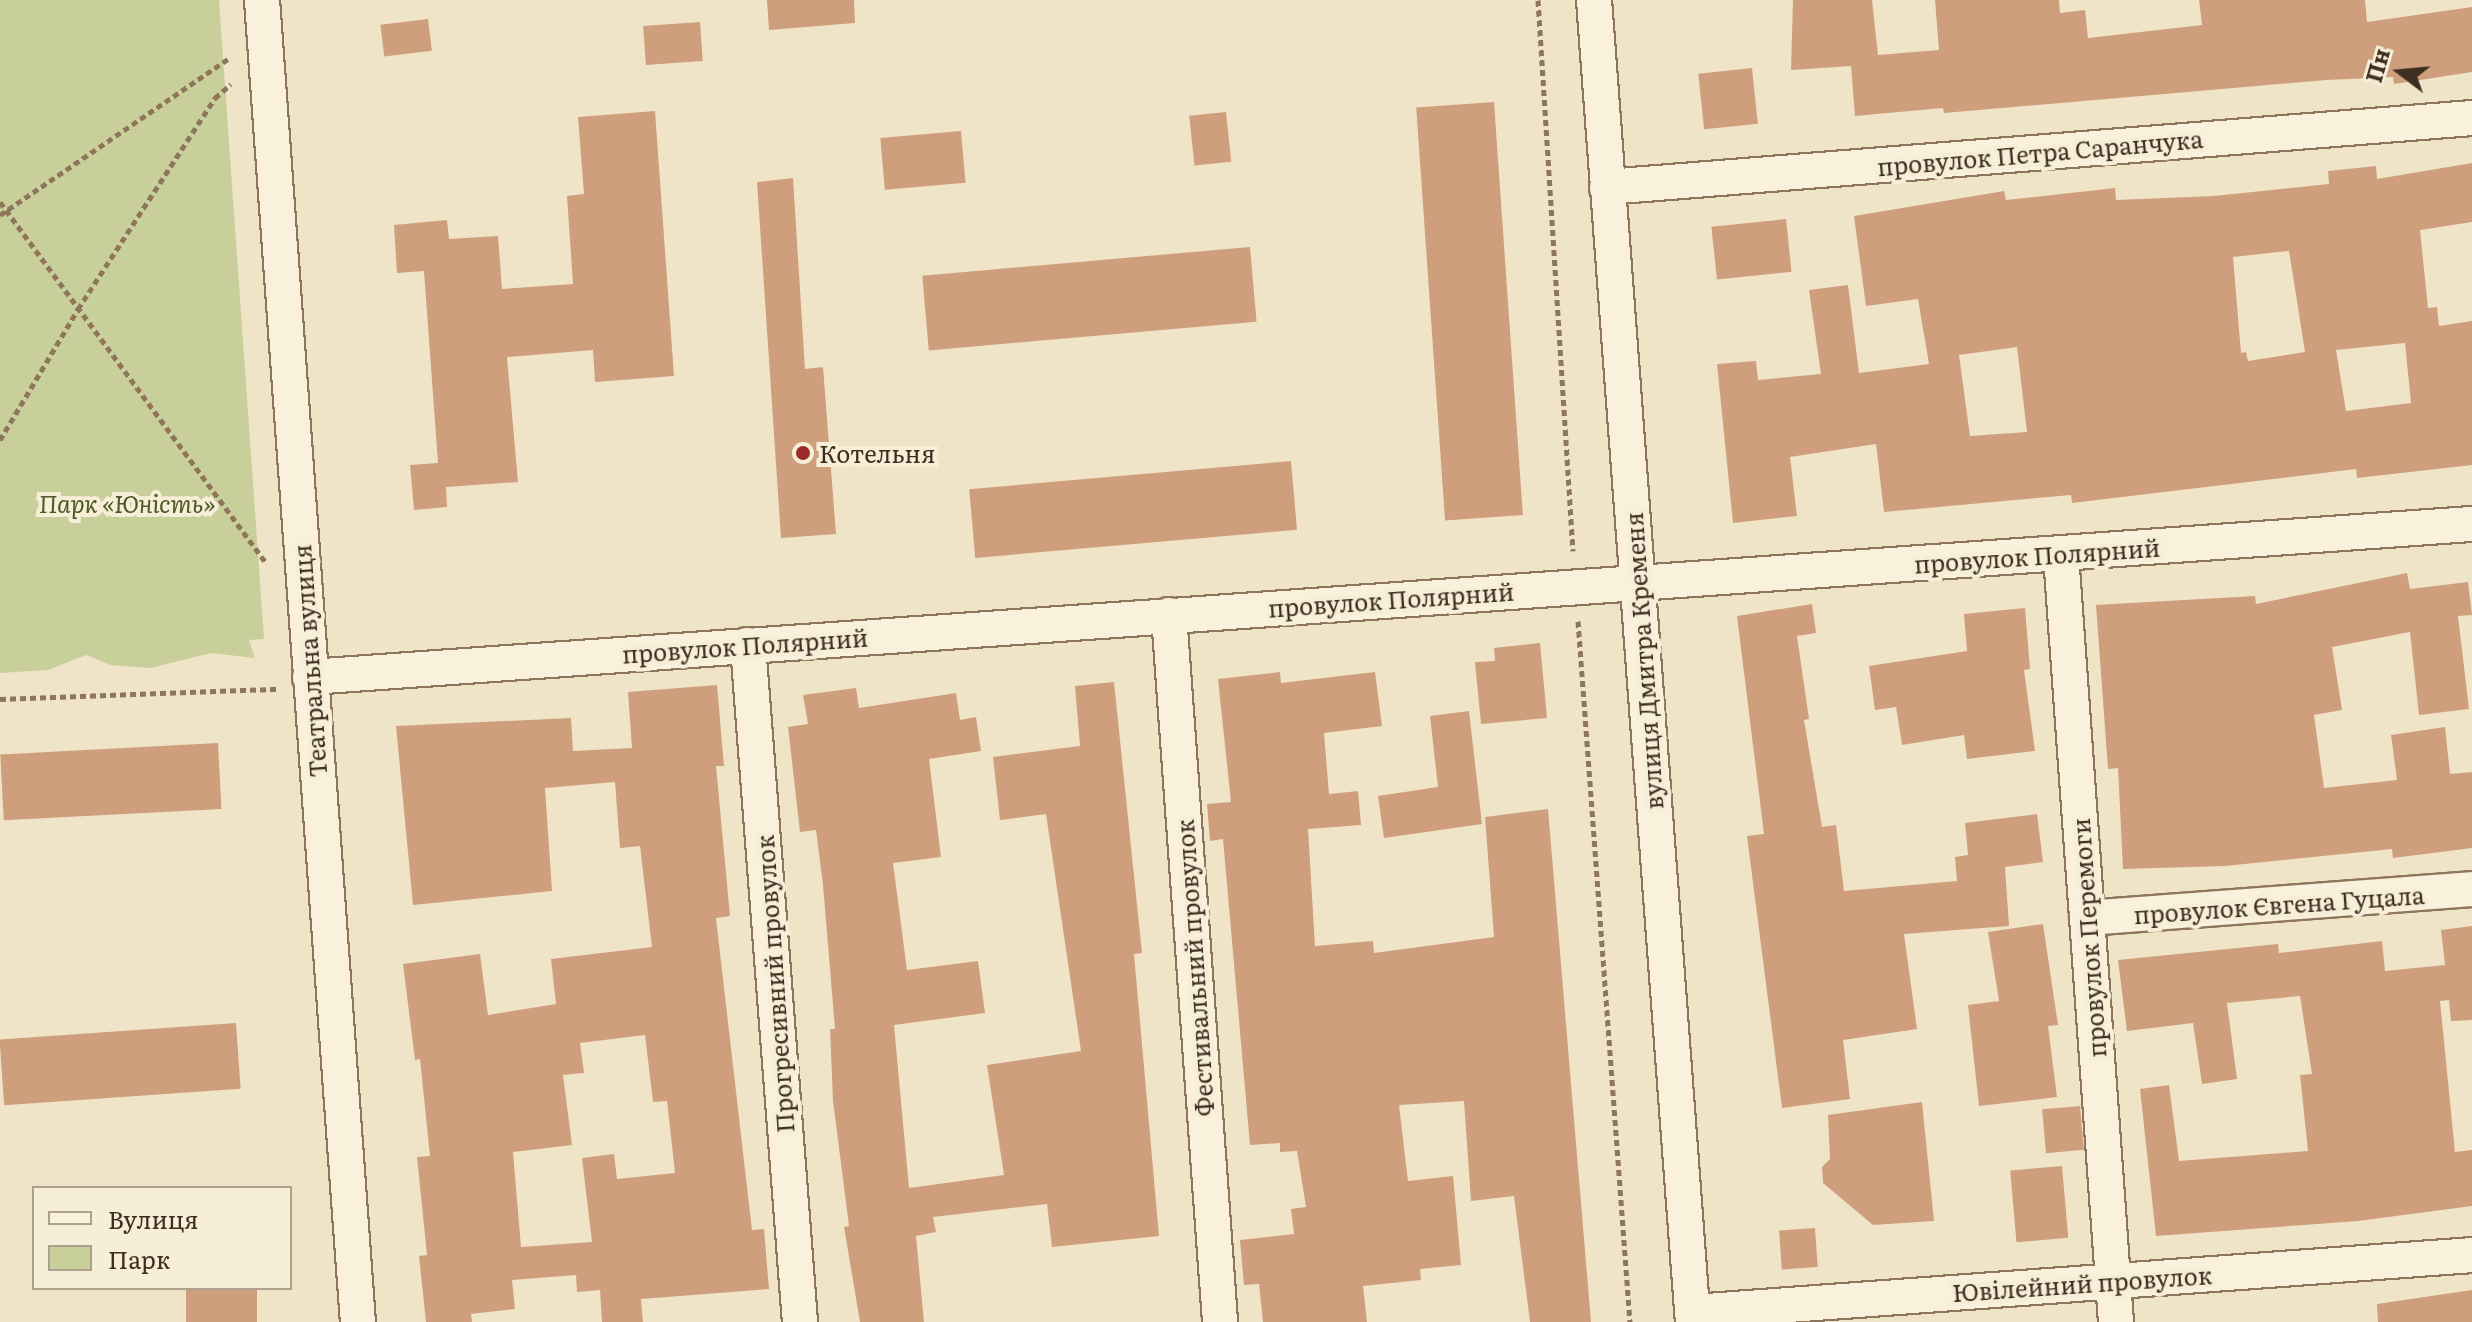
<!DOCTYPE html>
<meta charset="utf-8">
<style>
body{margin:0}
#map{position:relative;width:2472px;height:1322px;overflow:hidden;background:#f0e4c8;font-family:Literata,serif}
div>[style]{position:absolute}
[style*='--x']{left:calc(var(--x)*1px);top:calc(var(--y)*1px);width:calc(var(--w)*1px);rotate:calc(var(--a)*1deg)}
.green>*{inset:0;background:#c9cf9b}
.building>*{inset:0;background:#cf9f7d;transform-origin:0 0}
.path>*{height:5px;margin-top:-2.5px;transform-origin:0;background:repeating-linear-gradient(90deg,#8d765c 0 6px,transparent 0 10px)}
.roads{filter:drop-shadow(2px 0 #8d765c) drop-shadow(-2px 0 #8d765c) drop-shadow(0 2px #8d765c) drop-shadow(0 -2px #8d765c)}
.minor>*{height:34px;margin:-17px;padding:0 17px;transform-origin:17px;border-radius:17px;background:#faf1dc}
.dots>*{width:22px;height:22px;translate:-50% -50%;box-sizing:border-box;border:4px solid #f7eed8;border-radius:50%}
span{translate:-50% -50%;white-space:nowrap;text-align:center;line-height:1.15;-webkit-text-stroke:8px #f7eed8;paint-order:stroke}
.street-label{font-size:24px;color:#3d2e20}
.poi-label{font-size:24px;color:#3d2e20}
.left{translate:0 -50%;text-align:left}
.park-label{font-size:24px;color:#4d5a26;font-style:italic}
.legend{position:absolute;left:32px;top:1186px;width:260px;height:104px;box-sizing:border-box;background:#f7eed8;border:2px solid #ada18e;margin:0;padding:10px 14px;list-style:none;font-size:24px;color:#3d2e20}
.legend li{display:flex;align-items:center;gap:16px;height:40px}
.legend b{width:40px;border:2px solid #ada18e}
.north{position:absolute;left:2360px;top:32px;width:80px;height:80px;-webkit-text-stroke:6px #f7eed8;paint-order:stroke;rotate:286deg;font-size:22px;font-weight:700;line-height:32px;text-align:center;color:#3d2e20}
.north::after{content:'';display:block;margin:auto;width:28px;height:36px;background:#3d2e20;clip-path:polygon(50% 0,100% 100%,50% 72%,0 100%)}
</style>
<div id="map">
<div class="green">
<i style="clip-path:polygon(0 0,219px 0,264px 639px,249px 640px,255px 658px,211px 653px,150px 668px,111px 665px,86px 655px,48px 670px,0 673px)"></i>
</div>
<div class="building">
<i style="clip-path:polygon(767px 0,854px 0,855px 23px,769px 30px)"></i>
<i style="clip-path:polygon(1793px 0,1872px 0,1878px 55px,1939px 50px,1935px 0,2059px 0,2060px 13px,2085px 10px,2088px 38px,2202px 25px,2199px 0,2365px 0,2367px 22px,2472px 7px,2472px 72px,2394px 84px,2393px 77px,2326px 80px,1944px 113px,1943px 108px,1855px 116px,1851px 66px,1791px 70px)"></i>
<i style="left:428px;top:19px;width:32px;height:48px;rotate:83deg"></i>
<i style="left:700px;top:22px;width:39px;height:57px;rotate:86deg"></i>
<i style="left:1752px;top:68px;width:56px;height:54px;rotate:84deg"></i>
<i style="left:1494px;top:102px;width:414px;height:78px;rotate:86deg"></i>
<i style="clip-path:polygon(655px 111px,674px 376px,595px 382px,593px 350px,507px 357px,518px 482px,446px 487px,447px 507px,414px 510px,410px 465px,438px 463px,424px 271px,397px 273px,394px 225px,447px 220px,449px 239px,498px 236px,502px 289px,573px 284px,567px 196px,584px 194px,578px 117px)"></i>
<i style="left:1226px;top:112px;width:50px;height:37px;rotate:84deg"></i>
<i style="left:961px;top:131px;width:52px;height:81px;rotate:85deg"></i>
<i style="clip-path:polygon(evenodd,2472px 163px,2472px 222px,2420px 230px,2428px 308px,2437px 307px,2439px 326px,2472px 321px,2472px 465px,2357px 478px,2356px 469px,2072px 503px,2071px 495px,1884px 512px,1876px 444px,1790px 457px,1797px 516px,1733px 523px,1717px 364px,1756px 361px,1758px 380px,1821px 374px,1809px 290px,1848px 285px,1859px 373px,1929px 364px,1918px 299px,1866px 306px,1854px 216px,2004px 191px,2006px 200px,2115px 188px,2116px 200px,2214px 196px,2329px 184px,2328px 171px,2376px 166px,2377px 179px,2472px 163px,2289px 251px,2305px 352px,2248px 361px,2246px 352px,2241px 353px,2233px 257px,2289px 251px,2472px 163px,2405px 343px,2411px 403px,2346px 411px,2336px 350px,2405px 343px,2472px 163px,2017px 347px,2027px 432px,1970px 436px,1959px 355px,2017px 347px)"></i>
<i style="clip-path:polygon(793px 178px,805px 369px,823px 367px,836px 534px,781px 538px,757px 182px)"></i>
<i style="left:1786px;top:219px;width:53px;height:75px;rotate:84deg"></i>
<i style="left:1250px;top:247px;width:75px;height:329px;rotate:85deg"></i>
<i style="left:1291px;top:461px;width:69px;height:323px;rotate:85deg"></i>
<i style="clip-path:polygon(2407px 573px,2410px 589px,2468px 582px,2472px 615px,2458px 616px,2469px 709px,2419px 715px,2410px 632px,2332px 647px,2342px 710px,2314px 715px,2324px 788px,2397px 780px,2391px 735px,2445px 727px,2450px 774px,2472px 772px,2472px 848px,2393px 858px,2392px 849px,2225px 866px,2123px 869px,2118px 768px,2108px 769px,2096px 605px,2255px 596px,2256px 604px)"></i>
<i style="clip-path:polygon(1812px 604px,1816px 633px,1797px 636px,1809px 719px,1804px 720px,1822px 827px,1836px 825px,1844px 891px,1957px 881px,1955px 857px,1968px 855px,1965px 823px,2037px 814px,2043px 862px,2005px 867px,2009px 926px,1904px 934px,1917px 1029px,1843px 1040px,1850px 1099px,1782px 1108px,1747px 836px,1764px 834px,1737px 616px)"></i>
<i style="clip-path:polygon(2025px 608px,2030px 669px,2024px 670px,2035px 751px,1967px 759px,1964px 735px,1902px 745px,1896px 707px,1875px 710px,1869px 666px,1967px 651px,1964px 614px)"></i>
<i style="clip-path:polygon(1540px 643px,1547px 718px,1481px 724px,1475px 662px,1495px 661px,1494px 648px)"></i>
<i style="clip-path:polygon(1280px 672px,1281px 683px,1375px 672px,1382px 726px,1324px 733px,1329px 794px,1358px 791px,1361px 825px,1308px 829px,1315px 946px,1373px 941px,1374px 953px,1494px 937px,1485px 817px,1548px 809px,1591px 1322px,1530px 1322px,1514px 1196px,1471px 1201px,1464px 1101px,1399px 1105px,1408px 1181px,1453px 1176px,1461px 1265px,1420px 1269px,1421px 1280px,1363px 1286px,1367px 1322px,1263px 1322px,1259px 1284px,1244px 1285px,1240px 1240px,1294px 1234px,1291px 1209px,1306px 1207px,1297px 1151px,1280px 1152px,1280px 1143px,1250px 1145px,1223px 839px,1210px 841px,1207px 804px,1231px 802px,1218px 679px)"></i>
<i style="clip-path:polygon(1114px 682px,1142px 953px,1134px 954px,1159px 1236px,1052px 1247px,1047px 1204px,933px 1217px,936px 1232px,916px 1236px,924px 1322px,860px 1322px,844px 1227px,849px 1226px,833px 1101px,830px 1029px,835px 1029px,823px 885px,816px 830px,800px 832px,788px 727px,808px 724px,803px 695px,856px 688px,859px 708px,956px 693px,960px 720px,976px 717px,981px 751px,929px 759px,941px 857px,893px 863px,907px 970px,978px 961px,985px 1013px,894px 1025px,909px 1188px,1004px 1175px,987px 1065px,1081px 1051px,1046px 814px,1000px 820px,993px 757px,1080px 746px,1075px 686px)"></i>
<i style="clip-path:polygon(evenodd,717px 685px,724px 766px,716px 766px,730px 916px,716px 918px,752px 1230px,764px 1229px,769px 1289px,641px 1299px,643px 1322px,602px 1322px,600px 1290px,577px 1292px,576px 1275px,512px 1280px,515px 1309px,471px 1314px,472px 1322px,426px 1322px,419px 1256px,427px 1255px,417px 1157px,430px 1156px,420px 1059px,415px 1060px,403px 964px,480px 954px,488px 1015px,556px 1004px,551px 959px,652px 947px,640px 846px,620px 848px,615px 782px,545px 788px,552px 891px,413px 905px,396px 726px,571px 718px,573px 751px,632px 748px,628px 692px,717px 685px,645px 1035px,653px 1102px,667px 1101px,675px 1173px,617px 1179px,614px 1154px,582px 1158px,592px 1242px,521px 1247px,513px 1152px,572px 1145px,563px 1075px,584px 1073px,580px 1043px,645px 1035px)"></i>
<i style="clip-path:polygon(1469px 711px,1482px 824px,1384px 838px,1378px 796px,1438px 787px,1430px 716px)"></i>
<i style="left:218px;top:743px;width:66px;height:218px;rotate:87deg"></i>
<i style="clip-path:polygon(2043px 924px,2058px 1025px,2048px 1026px,2057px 1097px,1979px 1106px,1968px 1005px,1999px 1001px,1988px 932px)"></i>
<i style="clip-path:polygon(2472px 926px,2472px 1020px,2451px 1021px,2449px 1000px,2440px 1001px,2455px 1152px,2472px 1150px,2472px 1206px,2358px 1221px,2156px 1236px,2140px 1089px,2169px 1085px,2179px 1161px,2308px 1151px,2300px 1075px,2312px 1074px,2300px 996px,2227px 1003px,2237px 1079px,2202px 1084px,2193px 1023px,2127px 1031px,2118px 960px,2278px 944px,2279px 953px,2382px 941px,2385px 971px,2445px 965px,2441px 930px)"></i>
<i style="left:236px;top:1023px;width:66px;height:237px;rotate:86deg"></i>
<i style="clip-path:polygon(1922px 1102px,1934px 1221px,1873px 1225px,1823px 1183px,1822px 1167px,1830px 1159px,1828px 1115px)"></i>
<i style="left:2080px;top:1106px;width:44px;height:38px;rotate:85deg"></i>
<i style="left:2062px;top:1166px;width:72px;height:52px;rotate:85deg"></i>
<i style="left:1815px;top:1228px;width:39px;height:36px;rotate:86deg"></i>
<i style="left:186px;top:1288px;width:71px;height:34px"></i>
<i style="clip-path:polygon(2472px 1290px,2472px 1322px,2378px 1322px,2377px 1304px)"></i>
</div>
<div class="path">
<i style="--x:1538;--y:0;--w:552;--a:86.37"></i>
<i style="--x:0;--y:202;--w:447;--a:53.6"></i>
<i style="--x:0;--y:215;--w:278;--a:-34.4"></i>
<i style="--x:0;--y:440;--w:152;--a:-59.2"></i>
<i style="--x:78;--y:309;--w:252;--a:-57"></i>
<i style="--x:215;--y:98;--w:21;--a:-41"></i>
<i style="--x:1578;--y:621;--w:703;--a:85.76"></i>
<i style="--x:0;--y:699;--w:279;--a:-2.1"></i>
</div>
<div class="roads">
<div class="minor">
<i style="--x:262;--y:0;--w:1325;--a:85.85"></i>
<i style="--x:1594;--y:0;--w:1326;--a:85.72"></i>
<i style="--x:1607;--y:187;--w:868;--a:-4.56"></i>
<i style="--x:2061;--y:555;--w:769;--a:85.9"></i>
<i style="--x:1169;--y:615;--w:709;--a:85.87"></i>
<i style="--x:748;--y:645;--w:679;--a:85.61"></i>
<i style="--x:310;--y:677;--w:2167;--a:-4.05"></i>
<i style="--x:2087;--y:918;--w:386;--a:-4.3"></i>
<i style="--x:1693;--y:1312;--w:781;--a:-4.18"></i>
</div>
</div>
<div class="dots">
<i style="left:803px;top:453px;background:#9e2a2b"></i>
</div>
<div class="street-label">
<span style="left:2040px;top:152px;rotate:-5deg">провулок Петра Саранчука</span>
<span style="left:2037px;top:555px;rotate:-4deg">провулок Полярний</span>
<span style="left:1391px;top:599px;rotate:-4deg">провулок Полярний</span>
<span style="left:745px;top:645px;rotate:-4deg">провулок Полярний</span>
<span style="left:309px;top:661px;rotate:-94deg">Театральна вулиця</span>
<span style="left:1643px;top:661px;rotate:-94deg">вулиця Дмитра Кременя</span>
<span style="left:2279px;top:904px;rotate:-4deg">провулок Євгена Гуцала</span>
<span style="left:2088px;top:938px;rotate:-94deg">провулок Перемоги</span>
<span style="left:1194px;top:968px;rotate:-94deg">Фестивальний провулок</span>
<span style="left:774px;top:984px;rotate:-94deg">Прогресивний провулок</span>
<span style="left:2082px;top:1283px;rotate:-4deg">Ювілейний провулок</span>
</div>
<div class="poi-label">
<span class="left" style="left:819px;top:453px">Котельня</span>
</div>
<div class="park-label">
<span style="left:127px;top:503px">Парк «Юність»</span>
</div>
<ul class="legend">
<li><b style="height:10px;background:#faf1dc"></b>Вулиця</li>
<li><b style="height:22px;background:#c9cf9b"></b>Парк</li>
</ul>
<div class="north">Пн</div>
</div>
